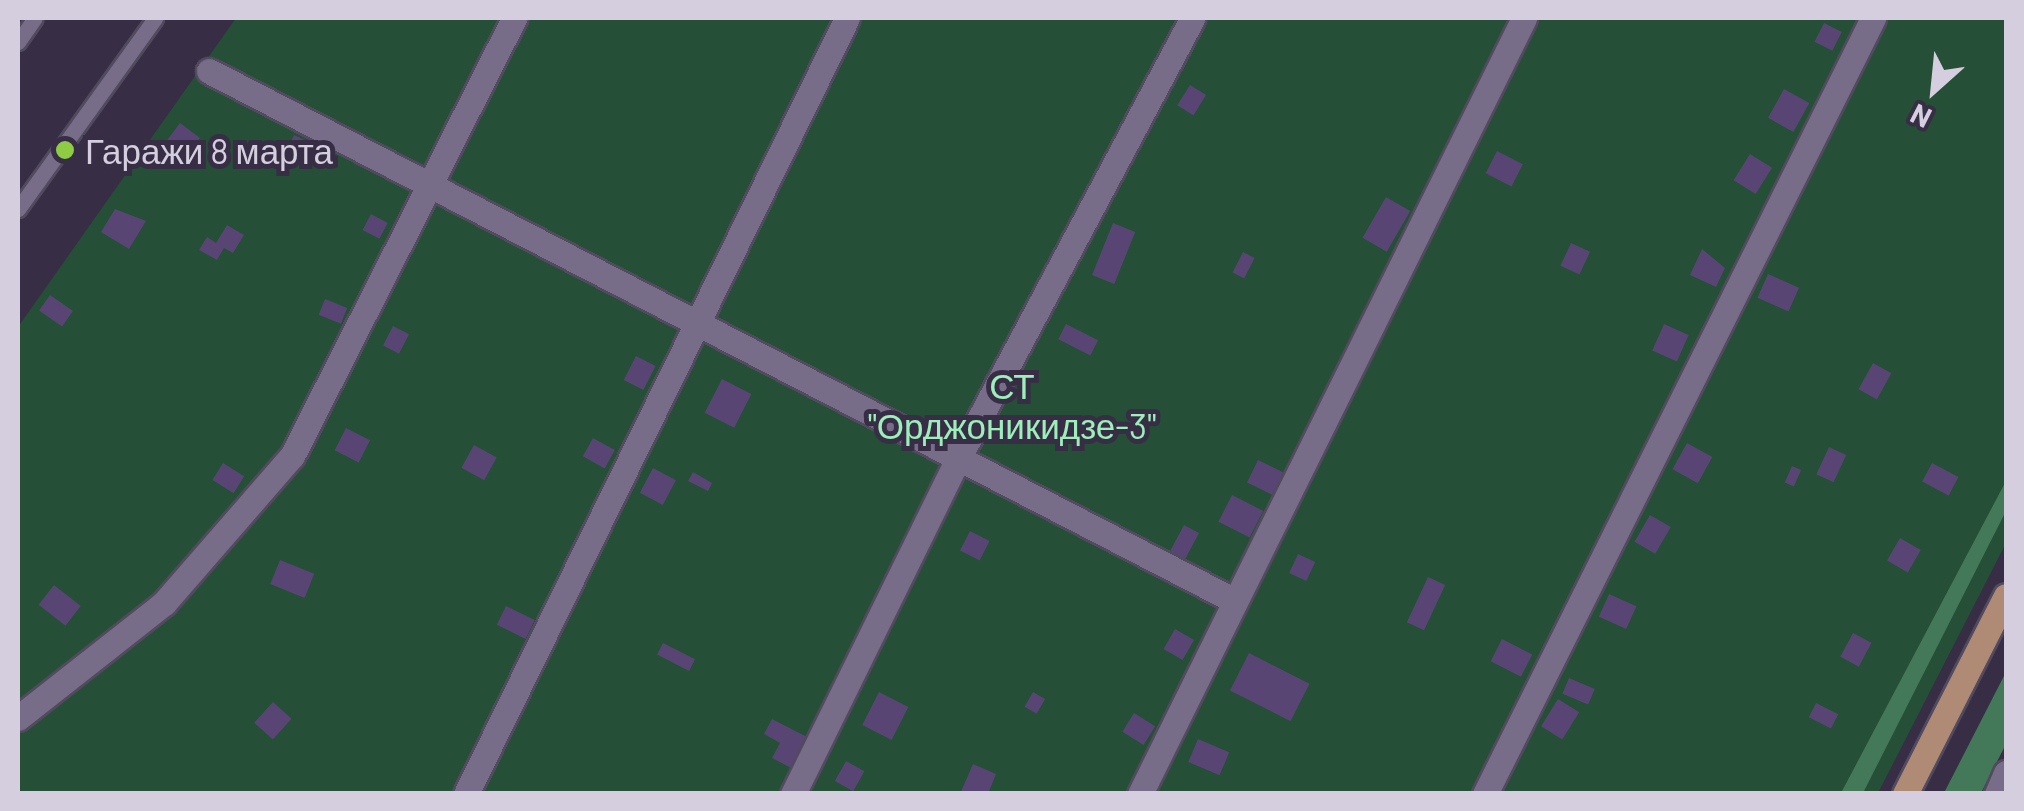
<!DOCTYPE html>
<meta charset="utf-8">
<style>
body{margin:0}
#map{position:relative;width:2024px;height:811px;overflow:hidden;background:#372e46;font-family:Barlow,sans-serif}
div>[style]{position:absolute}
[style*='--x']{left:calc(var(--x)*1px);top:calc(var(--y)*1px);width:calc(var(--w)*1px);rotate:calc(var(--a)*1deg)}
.green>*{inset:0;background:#254f36}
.forest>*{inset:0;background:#437958}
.building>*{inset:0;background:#584574;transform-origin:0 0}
.roads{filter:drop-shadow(2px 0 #524a5e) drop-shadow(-2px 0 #524a5e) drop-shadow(0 2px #524a5e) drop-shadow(0 -2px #524a5e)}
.lane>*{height:15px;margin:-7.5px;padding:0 7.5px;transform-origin:7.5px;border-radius:7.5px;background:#776d89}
.street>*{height:25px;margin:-12.5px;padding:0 12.5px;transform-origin:12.5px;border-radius:12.5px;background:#776d89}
.primary>*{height:25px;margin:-12.5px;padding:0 12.5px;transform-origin:12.5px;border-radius:12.5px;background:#af8b75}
.dots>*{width:28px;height:28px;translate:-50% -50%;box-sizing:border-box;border:5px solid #372e46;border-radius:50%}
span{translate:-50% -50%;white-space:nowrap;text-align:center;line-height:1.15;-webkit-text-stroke:10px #372e46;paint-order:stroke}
.poi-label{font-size:35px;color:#d4cede}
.left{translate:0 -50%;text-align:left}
.park-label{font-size:35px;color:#9defba}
.frame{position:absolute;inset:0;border:20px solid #d4cede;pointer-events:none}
.north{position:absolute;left:1884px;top:40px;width:100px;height:100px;-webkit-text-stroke:8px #372e46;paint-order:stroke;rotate:207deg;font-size:28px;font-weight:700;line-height:40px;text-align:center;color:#d4cede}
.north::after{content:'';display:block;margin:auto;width:35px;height:45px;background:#d4cede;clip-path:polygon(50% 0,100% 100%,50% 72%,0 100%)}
</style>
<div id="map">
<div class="green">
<i style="clip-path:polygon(236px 18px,2006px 18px,2006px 543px,1878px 793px,18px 794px,18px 327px)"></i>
</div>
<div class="forest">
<i style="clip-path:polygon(2006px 481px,2006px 511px,1863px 793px,1841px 793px)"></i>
<i style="clip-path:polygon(2006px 672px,2006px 744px,1981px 793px,1944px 793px)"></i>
</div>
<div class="building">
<i style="left:1824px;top:23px;width:20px;height:21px;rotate:27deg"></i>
<i style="left:1190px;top:85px;width:19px;height:24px;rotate:32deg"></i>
<i style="left:1784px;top:89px;width:29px;height:33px;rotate:29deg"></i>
<i style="left:180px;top:123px;width:25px;height:24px;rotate:37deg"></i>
<i style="left:294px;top:135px;width:26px;height:19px;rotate:25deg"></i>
<i style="left:1497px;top:151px;width:29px;height:25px;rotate:27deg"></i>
<i style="left:1750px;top:154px;width:26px;height:31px;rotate:32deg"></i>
<i style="left:1386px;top:197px;width:28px;height:47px;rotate:30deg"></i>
<i style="clip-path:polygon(115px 209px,146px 221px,129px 249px,101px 232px)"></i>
<i style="left:371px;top:214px;width:19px;height:18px;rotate:28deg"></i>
<i style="left:1113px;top:223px;width:24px;height:56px;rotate:22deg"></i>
<i style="clip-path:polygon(227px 225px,244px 235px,233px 253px,224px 248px,217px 260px,199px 250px,207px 237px,216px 243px)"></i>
<i style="left:1571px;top:243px;width:21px;height:25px;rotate:25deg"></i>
<i style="clip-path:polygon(1702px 249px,1725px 268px,1716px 287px,1690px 275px)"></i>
<i style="left:1243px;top:252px;width:13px;height:23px;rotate:27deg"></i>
<i style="left:1768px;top:274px;width:34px;height:26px;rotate:24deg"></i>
<i style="left:50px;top:295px;width:28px;height:19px;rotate:35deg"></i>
<i style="left:325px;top:299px;width:24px;height:17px;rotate:22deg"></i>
<i style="left:1066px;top:324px;width:36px;height:17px;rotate:27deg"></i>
<i style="left:1664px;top:324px;width:27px;height:29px;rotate:24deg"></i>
<i style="left:393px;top:326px;width:18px;height:22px;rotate:27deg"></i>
<i style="left:636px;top:356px;width:22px;height:27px;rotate:27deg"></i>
<i style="left:1873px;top:363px;width:21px;height:30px;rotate:29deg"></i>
<i style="left:722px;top:379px;width:33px;height:38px;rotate:27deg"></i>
<i style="left:346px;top:428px;width:27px;height:25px;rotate:27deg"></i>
<i style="left:593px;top:438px;width:25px;height:21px;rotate:29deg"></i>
<i style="left:1687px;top:443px;width:29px;height:30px;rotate:29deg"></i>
<i style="left:474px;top:445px;width:26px;height:26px;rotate:29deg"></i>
<i style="left:1829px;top:447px;width:19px;height:30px;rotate:25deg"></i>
<i style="left:1258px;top:460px;width:30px;height:25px;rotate:26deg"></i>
<i style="left:223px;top:463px;width:25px;height:20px;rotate:32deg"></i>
<i style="left:1932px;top:463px;width:30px;height:21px;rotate:28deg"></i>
<i style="left:1792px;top:466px;width:10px;height:18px;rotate:24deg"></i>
<i style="left:653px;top:468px;width:26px;height:28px;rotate:28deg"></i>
<i style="clip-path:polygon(693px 472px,712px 483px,708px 491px,688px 481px)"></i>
<i style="left:1232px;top:495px;width:35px;height:30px;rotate:27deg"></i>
<i style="left:1650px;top:515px;width:24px;height:31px;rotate:30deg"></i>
<i style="left:1184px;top:525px;width:17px;height:32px;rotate:28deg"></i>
<i style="left:970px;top:531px;width:22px;height:22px;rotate:27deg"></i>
<i style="left:1900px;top:538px;width:24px;height:26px;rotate:30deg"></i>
<i style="left:1298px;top:554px;width:19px;height:21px;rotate:25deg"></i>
<i style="left:280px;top:560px;width:37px;height:26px;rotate:22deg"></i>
<i style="left:1428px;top:577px;width:19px;height:50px;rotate:25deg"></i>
<i style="left:54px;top:585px;width:34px;height:25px;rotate:38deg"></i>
<i style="left:1609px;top:594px;width:30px;height:25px;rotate:24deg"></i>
<i style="left:506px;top:606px;width:32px;height:21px;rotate:26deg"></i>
<i style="left:1175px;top:629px;width:22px;height:23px;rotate:30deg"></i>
<i style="left:1853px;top:633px;width:21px;height:27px;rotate:28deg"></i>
<i style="left:1502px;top:639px;width:34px;height:25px;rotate:27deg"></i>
<i style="left:663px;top:643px;width:36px;height:13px;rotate:27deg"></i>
<i style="left:1249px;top:653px;width:68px;height:42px;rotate:27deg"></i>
<i style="left:1569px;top:678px;width:28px;height:17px;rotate:23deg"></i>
<i style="left:879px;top:692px;width:33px;height:37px;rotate:27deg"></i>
<i style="left:1033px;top:692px;width:14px;height:17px;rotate:30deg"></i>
<i style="left:1558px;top:699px;width:25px;height:32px;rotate:32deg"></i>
<i style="left:273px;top:702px;width:25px;height:28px;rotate:42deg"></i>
<i style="left:1816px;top:703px;width:25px;height:16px;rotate:27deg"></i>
<i style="left:1134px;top:713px;width:25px;height:22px;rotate:32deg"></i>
<i style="clip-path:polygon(772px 719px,811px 739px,795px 770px,772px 758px,780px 743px,764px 734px)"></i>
<i style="left:1198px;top:739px;width:34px;height:25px;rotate:23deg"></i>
<i style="left:846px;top:761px;width:21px;height:23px;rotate:29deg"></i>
<i style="clip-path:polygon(973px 764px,996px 774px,988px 794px,960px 794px)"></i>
</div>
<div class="roads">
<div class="lane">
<i style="--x:18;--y:42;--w:29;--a:-55"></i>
<i style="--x:18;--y:209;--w:235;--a:-54.3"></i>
</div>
<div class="street">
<i style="--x:209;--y:71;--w:1155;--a:27.32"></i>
<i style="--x:18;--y:718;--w:186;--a:-38.2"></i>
<i style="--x:164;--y:603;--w:195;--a:-49"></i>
<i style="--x:292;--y:456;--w:491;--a:-63.1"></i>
<i style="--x:466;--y:794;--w:864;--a:-63.85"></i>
<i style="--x:793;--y:794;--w:373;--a:-63.8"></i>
<i style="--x:958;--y:459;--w:499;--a:-62"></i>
<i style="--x:1140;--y:794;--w:866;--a:-63.67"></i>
<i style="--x:1485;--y:794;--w:868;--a:-63.43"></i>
<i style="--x:1997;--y:794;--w:23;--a:-67"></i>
</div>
<div class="primary">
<i style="--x:1905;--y:794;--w:222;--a:-63"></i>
</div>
</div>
<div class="dots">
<i style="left:65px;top:150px;background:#8ecd43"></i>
</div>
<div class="poi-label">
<span class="left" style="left:85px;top:150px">Гаражи 8 марта</span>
</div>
<div class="park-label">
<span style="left:1012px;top:405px">СТ<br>"Орджоникидзе-3"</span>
</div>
<div class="frame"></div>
<div class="north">N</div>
</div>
